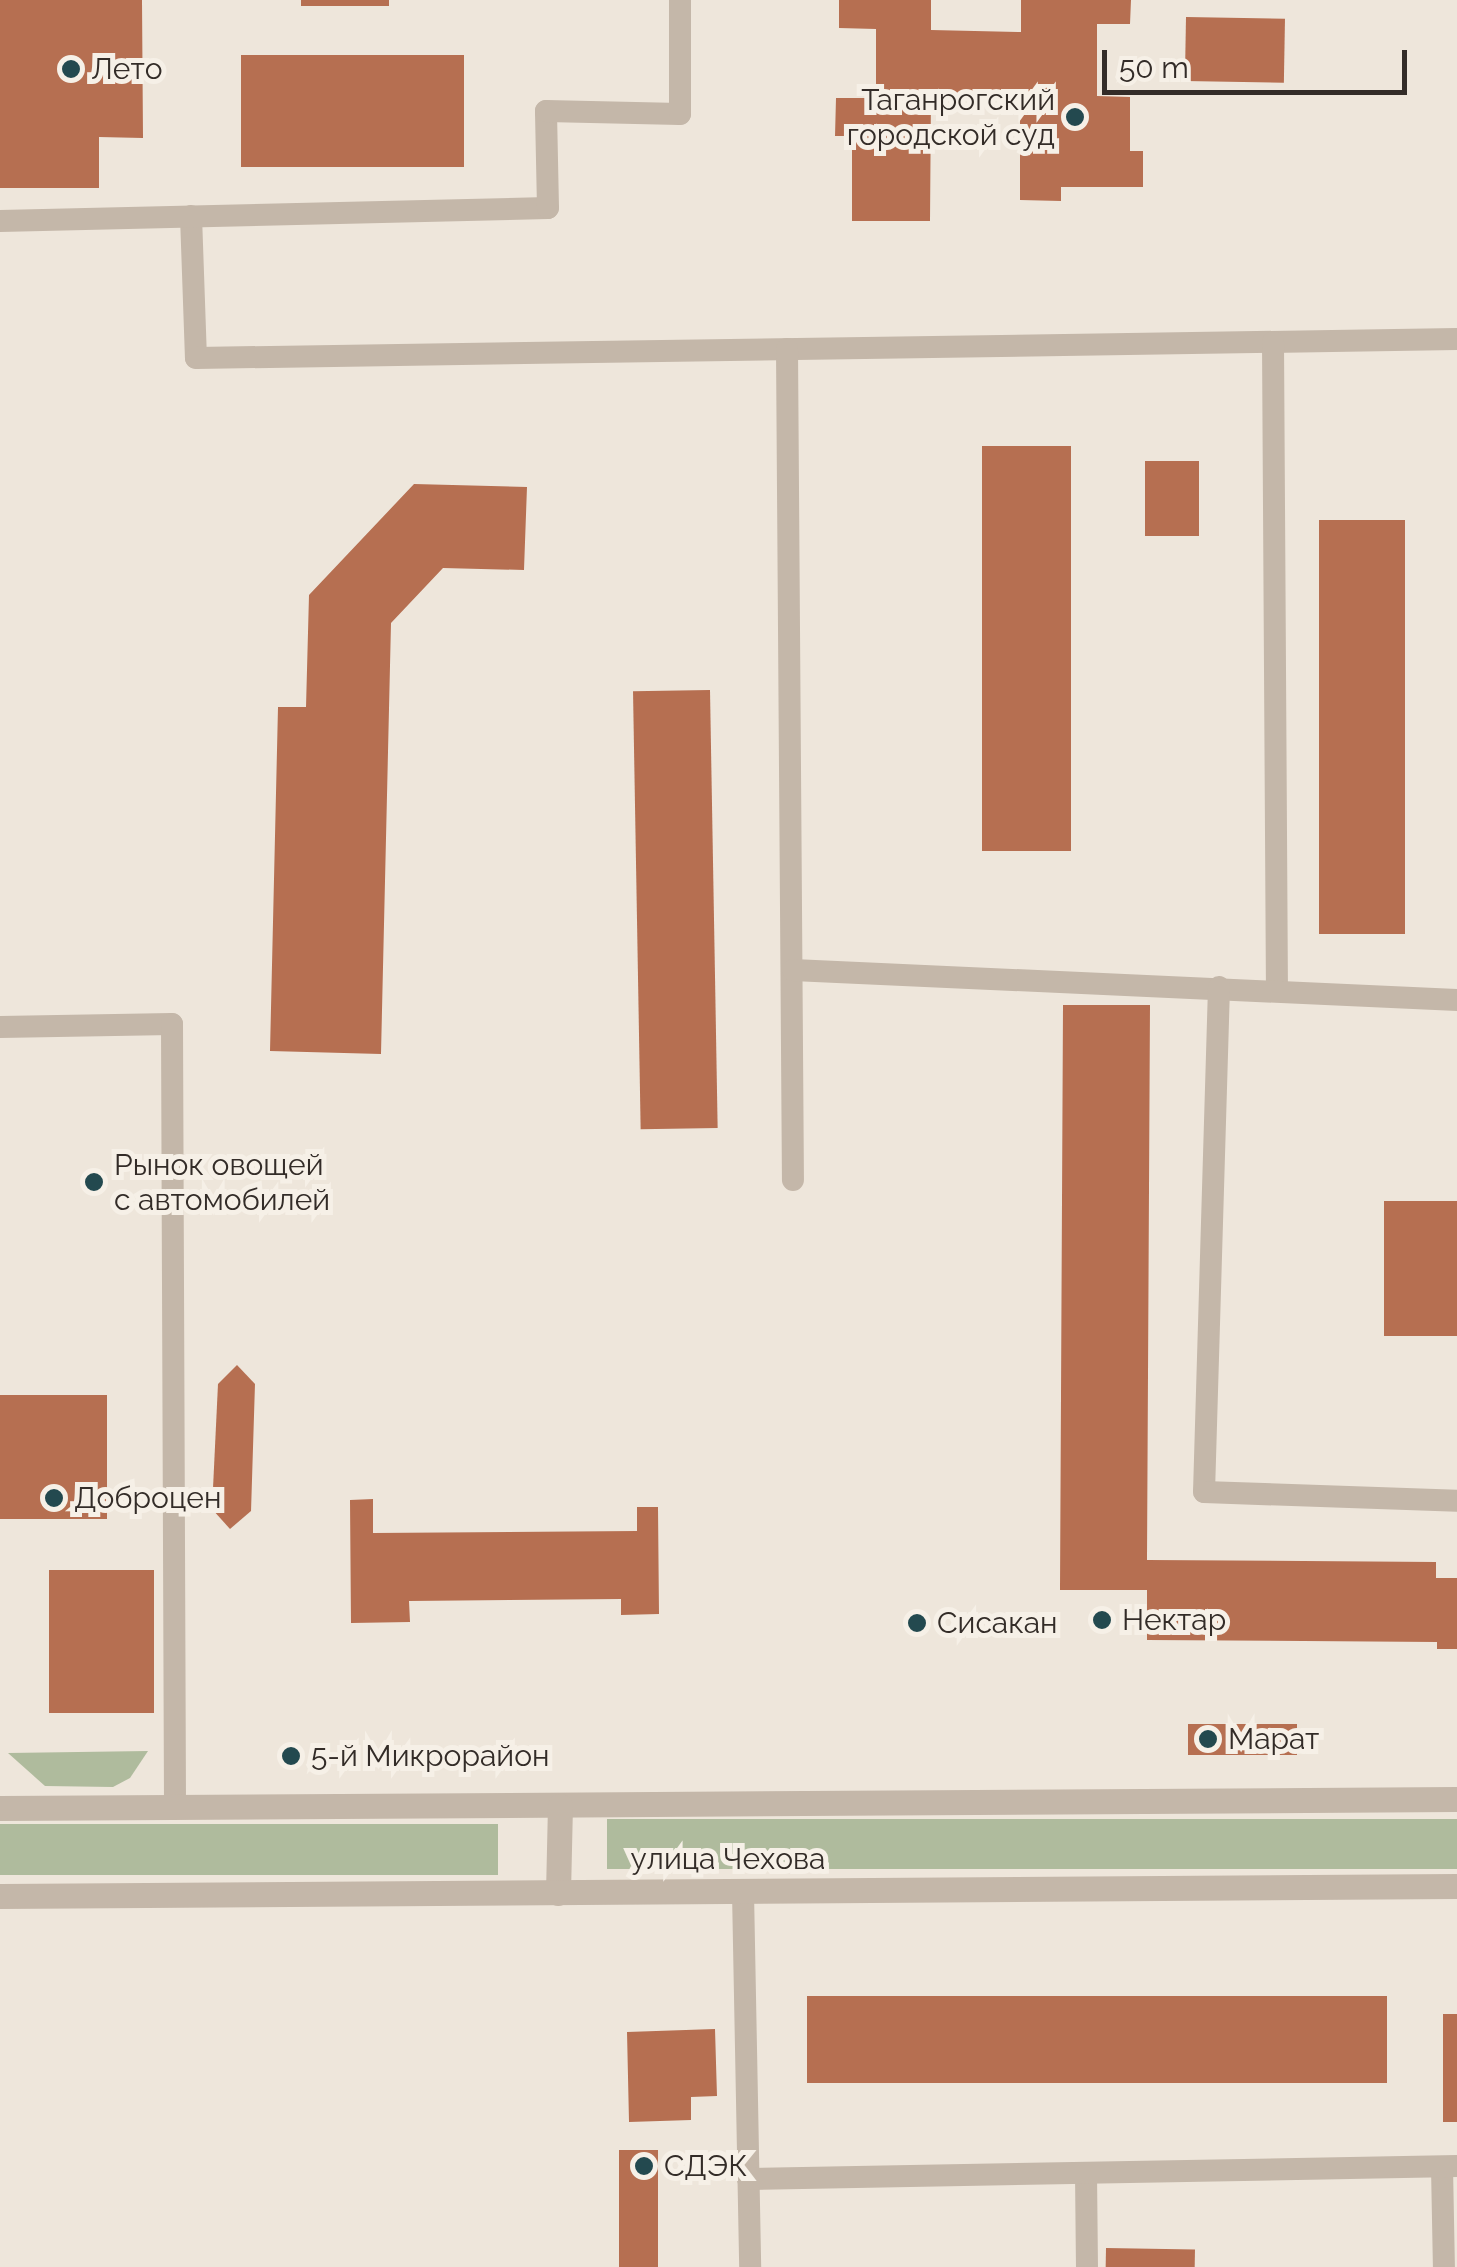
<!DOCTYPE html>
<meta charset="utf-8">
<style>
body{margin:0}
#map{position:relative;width:1457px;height:2267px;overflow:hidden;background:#eee6db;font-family:Raleway,sans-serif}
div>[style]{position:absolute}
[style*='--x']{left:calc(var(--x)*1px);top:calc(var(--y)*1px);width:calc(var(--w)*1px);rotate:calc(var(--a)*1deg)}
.green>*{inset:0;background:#afbb9d;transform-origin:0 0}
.building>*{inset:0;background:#b66f51;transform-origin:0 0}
.service>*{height:22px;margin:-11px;padding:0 11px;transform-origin:11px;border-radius:11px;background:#c4b7a9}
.tertiary>*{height:25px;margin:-12.5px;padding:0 12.5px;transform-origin:12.5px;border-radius:12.5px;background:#c4b7a9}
.dots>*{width:28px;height:28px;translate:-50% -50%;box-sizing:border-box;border:5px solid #f6f0e7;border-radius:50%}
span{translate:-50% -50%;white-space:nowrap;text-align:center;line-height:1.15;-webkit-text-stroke:10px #f6f0e7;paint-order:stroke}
.poi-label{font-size:30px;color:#332c28}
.left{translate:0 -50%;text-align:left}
.right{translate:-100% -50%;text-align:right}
.street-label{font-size:30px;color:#332c28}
.scale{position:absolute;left:1102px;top:50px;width:305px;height:45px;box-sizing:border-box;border:5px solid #332c28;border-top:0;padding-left:12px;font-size:30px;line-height:35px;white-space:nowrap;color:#332c28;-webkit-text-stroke:8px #f6f0e7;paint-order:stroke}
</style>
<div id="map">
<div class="green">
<i style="clip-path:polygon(148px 1751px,130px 1778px,113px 1787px,45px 1786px,8px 1753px)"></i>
<i style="left:1457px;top:1819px;width:50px;height:850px;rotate:90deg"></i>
<i style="left:498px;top:1824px;width:51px;height:498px;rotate:90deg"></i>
</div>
<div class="building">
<i style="clip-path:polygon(0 0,142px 0,143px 138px,99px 137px,99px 188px,0 188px)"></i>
<i style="left:301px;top:0;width:88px;height:6px"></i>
<i style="clip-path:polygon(839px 0,931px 0,931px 30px,1021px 32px,1021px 0,1131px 0,1130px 24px,1097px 24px,1097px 96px,1130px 97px,1130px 151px,1143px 151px,1143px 187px,1061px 187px,1061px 201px,1020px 200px,1020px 94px,931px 94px,930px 221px,852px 221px,852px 136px,835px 136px,836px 98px,876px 98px,876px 29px,839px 28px)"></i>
<i style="left:1186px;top:17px;width:99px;height:64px;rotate:1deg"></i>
<i style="left:241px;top:55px;width:223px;height:112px"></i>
<i style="left:982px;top:446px;width:89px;height:405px"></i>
<i style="left:1145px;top:461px;width:54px;height:75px"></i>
<i style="clip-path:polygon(414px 484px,527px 487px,524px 570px,443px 568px,391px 623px,381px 1054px,270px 1051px,278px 707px,306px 707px,309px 595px)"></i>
<i style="left:1319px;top:520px;width:86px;height:414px"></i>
<i style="left:710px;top:690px;width:438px;height:77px;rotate:89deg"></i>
<i style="clip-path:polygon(1063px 1005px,1150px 1005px,1147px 1560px,1436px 1562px,1436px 1578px,1457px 1578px,1457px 1649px,1437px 1649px,1437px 1642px,1147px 1640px,1147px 1590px,1060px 1590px)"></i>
<i style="left:1457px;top:1201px;width:135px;height:73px;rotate:90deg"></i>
<i style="clip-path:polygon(237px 1365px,255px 1384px,251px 1511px,230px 1529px,212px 1509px,218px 1384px)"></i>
<i style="left:107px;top:1395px;width:124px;height:107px;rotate:90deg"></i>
<i style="clip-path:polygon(373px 1499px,373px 1533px,637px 1531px,637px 1507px,658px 1507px,659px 1614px,621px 1615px,621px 1599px,409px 1601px,410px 1622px,351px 1623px,350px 1500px)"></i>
<i style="left:49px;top:1570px;width:105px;height:143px"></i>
<i style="left:1297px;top:1724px;width:31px;height:109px;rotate:90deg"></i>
<i style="left:1387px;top:1996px;width:87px;height:580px;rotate:90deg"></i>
<i style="left:1443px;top:2014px;width:14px;height:108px"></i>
<i style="clip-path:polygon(715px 2029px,717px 2096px,691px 2097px,691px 2120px,629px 2122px,627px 2032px)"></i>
<i style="left:619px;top:2150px;width:39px;height:117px"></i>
<i style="left:1106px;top:2248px;width:89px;height:19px;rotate:1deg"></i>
</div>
<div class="service">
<i style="--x:191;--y:216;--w:142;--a:88"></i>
<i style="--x:196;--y:358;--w:1261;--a:-0.86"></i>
<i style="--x:0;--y:221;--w:548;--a:-1.36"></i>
<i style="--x:548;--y:208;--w:97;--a:-91.2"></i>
<i style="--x:546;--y:111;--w:134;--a:1.3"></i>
<i style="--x:680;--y:114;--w:114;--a:-90"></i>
<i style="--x:1273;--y:342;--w:648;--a:89.65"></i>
<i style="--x:787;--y:349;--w:831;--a:89.59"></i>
<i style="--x:793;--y:970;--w:665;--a:2.59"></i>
<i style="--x:1219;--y:987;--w:505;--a:91.7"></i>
<i style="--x:1204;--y:1492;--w:253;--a:2"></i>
<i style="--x:0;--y:1027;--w:172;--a:-1"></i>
<i style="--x:172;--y:1024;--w:784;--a:89.78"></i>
<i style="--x:743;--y:1892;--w:375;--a:88.9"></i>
<i style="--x:1442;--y:2167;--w:100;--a:88.9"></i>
<i style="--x:1086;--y:2173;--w:94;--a:89.4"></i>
<i style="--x:748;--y:2179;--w:709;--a:-1.05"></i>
</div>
<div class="tertiary">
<i style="--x:0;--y:1808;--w:1457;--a:-0.35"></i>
<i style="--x:558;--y:1893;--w:87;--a:-88.7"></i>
<i style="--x:0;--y:1896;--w:1457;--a:-0.39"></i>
</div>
<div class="dots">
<i style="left:71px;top:69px;background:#23494f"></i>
<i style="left:1075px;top:117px;background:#23494f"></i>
<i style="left:94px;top:1182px;background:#23494f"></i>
<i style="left:54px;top:1498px;background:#23494f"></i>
<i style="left:1102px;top:1620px;background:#23494f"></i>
<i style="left:917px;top:1623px;background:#23494f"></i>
<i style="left:1208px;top:1739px;background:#23494f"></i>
<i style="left:291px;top:1756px;background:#23494f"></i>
<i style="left:644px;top:2166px;background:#23494f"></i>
</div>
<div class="poi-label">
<span class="left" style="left:91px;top:69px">Лето</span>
<span class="right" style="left:1055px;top:117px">Таганрогский<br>городской суд</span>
<span class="left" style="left:114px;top:1182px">Рынок овощей<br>с автомобилей</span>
<span class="left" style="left:74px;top:1498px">Доброцен</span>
<span class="left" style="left:1122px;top:1620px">Нектар</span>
<span class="left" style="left:937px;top:1623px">Сисакан</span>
<span class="left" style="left:1228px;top:1739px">Марат</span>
<span class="left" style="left:311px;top:1756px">5-й Микрорайон</span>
<span class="left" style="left:664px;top:2166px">СДЭК</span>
</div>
<div class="street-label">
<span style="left:728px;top:1859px">улица Чехова</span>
</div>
<div class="scale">50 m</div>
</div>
